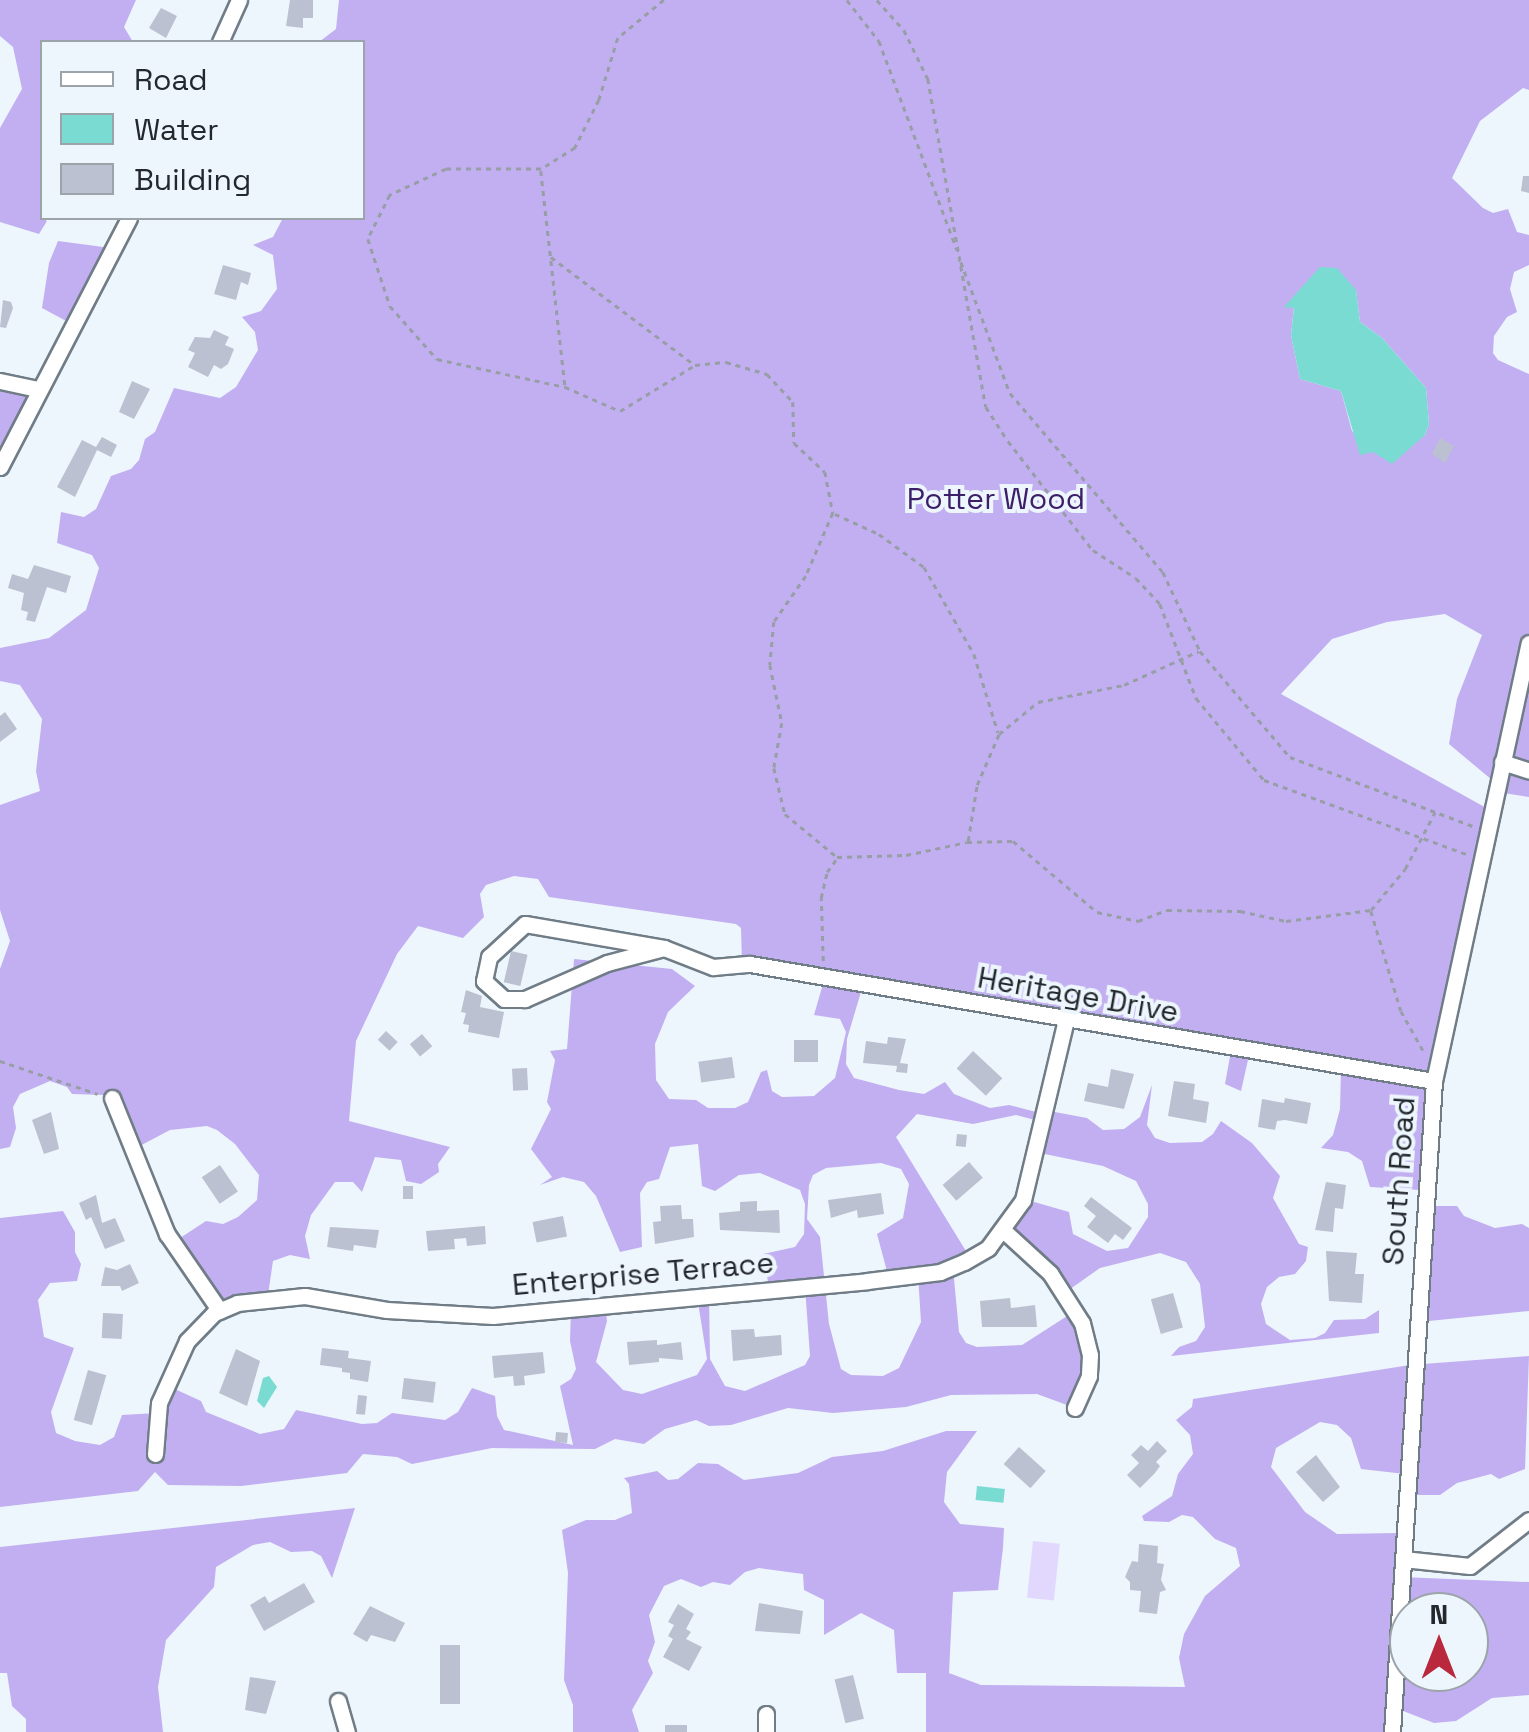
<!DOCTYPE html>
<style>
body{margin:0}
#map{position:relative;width:1529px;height:1732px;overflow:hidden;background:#edf6fd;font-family:"Space Grotesk",sans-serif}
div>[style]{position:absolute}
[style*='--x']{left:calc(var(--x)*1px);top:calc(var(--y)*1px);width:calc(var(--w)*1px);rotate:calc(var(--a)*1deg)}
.green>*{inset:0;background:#e2d8fe;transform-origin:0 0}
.forest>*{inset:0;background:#c2aff1}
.water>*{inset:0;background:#79dbd2;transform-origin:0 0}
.building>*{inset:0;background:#bbc1d0;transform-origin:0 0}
.path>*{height:2.5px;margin-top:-1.25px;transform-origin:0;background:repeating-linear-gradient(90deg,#979ea5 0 5px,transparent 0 10px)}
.roads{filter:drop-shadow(2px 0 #707d87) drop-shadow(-2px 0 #707d87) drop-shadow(0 2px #707d87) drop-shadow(0 -2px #707d87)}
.minor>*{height:15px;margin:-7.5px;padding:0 7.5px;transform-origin:7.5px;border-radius:7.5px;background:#fff}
span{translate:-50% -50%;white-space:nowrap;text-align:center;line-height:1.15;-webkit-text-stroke:8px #edf6fd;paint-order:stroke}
.park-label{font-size:30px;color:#3c1e69}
.street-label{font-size:30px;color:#23282d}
.legend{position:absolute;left:40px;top:40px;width:325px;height:180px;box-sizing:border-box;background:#edf6fd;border:2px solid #9ca4aa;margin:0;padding:12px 18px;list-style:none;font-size:30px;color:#23282d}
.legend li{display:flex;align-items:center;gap:20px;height:50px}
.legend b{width:50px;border:2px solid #9ca4aa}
.north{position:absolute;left:1389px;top:1592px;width:100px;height:100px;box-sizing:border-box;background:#edf6fd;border:2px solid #9ca4aa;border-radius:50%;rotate:0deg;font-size:28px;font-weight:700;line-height:40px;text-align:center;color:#23282d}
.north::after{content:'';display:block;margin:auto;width:35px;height:45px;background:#b9283c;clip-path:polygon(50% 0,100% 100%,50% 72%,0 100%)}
</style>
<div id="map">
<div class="green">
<i style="left:1033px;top:1541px;width:27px;height:57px;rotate:6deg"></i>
</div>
<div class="forest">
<i style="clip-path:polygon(0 0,136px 0,124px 27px,133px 42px,42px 42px,41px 186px,42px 218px,47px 221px,39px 234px,0 222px,0 128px,22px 89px,13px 47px,0 36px)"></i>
<i style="clip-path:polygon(evenodd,339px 0,1529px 0,1529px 90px,1523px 88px,1480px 121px,1452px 178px,1483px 208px,1493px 213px,1508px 209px,1517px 232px,1529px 235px,1529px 265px,1514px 272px,1510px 289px,1517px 312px,1507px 317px,1494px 336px,1493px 353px,1498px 360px,1529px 374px,1529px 797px,1497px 792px,1492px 780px,1449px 744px,1457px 699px,1482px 635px,1445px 614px,1387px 622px,1332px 639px,1281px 694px,1490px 810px,1420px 1190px,1370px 1187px,1362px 1161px,1348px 1152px,1321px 1148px,1333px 1135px,1340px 1109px,1341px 1069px,1250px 1051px,1241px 1091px,1225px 1084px,1231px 1051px,863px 985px,847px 1039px,846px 1064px,854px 1078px,899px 1090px,924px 1094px,945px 1082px,954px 1094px,990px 1108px,1009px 1105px,1040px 1113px,1044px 1110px,1087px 1118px,1103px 1130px,1124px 1129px,1140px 1117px,1152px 1085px,1147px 1125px,1155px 1138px,1170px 1143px,1202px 1142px,1213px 1134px,1221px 1121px,1252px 1143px,1280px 1176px,1273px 1198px,1299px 1244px,1308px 1247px,1306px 1261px,1295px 1274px,1279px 1277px,1267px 1287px,1261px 1304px,1266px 1324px,1290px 1340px,1315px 1338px,1325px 1333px,1334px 1320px,1365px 1319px,1379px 1310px,1379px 1333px,1171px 1356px,1179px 1347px,1196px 1341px,1205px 1327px,1200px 1284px,1186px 1262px,1160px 1253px,1100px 1268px,1066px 1292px,1006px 1233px,1024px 1199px,1069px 1212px,1073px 1234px,1107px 1251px,1128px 1248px,1148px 1217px,1148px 1204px,1136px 1181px,1103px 1166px,1035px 1152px,1039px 1121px,1016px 1115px,973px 1124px,917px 1114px,896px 1137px,969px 1256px,953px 1268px,959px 1332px,966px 1343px,977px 1347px,1022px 1345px,1075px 1311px,1090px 1353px,1075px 1408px,1037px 1394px,951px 1395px,906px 1407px,833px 1413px,788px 1408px,731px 1425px,709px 1426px,696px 1420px,665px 1429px,644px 1444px,615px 1439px,595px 1449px,492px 1448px,412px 1464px,397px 1457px,363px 1454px,347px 1473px,241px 1486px,168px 1485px,155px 1472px,138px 1491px,0 1507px,0 1218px,63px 1211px,75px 1232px,75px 1252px,81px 1264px,77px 1281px,50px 1283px,38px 1300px,44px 1337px,74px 1348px,51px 1412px,56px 1433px,75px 1441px,100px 1445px,114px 1437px,122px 1415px,156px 1413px,166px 1385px,201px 1401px,206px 1412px,260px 1434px,284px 1429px,296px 1410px,362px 1424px,377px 1423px,392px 1413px,445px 1420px,458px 1412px,472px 1388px,495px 1396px,497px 1416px,504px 1430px,573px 1445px,560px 1386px,571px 1379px,576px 1369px,570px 1341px,571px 1308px,605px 1305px,607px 1321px,596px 1362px,623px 1390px,642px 1394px,697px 1375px,707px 1359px,697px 1296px,709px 1294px,710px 1359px,725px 1386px,745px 1391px,805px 1365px,810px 1356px,805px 1287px,769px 1287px,763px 1254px,795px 1247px,804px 1234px,805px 1204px,800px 1190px,760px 1173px,739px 1175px,715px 1191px,702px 1186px,698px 1144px,670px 1147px,659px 1179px,647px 1182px,640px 1193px,642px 1247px,620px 1252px,596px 1196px,584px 1182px,563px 1177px,540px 1185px,552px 1177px,531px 1149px,551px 1109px,547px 1102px,555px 1060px,550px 1051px,567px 1049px,574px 959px,672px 969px,695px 986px,668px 1012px,655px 1044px,656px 1080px,669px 1099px,696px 1100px,708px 1108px,735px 1108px,748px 1102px,761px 1072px,767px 1070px,772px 1091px,782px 1097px,814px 1096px,835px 1078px,846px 1032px,840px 1019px,814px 1015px,825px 977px,742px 964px,741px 928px,736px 924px,549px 897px,538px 879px,514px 876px,486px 885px,480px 894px,484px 917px,463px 938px,418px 926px,397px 954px,356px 1041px,349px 1121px,450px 1147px,438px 1164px,439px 1172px,421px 1184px,406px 1181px,401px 1160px,375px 1157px,362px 1192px,353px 1182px,335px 1182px,311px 1215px,305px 1236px,310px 1259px,290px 1255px,273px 1261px,268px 1295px,224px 1306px,174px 1242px,206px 1221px,223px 1224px,238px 1217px,257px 1200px,259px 1175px,235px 1144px,217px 1130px,207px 1126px,170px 1130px,134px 1149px,103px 1095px,72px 1094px,67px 1087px,50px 1081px,20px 1094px,13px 1107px,16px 1128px,10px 1147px,0 1149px,0 969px,10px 941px,0 910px,0 805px,40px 791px,36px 771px,42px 719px,20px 685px,0 681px,0 648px,49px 638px,86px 610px,99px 568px,92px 555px,57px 543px,61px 512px,84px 517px,96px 509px,111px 476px,131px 469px,139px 460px,145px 439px,155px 432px,174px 388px,220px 398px,236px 387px,258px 350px,255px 332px,242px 317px,261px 311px,277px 289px,273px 255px,253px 245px,273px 237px,283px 218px,362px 218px,362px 42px,319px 42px,336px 29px,339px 0,1356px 291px,1360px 322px,1382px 338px,1426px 388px,1429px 424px,1425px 435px,1405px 450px,1373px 452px,1352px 431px,1341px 391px,1300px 379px,1291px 335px,1294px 307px,1356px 291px,339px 0,881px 1163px,901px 1169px,909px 1184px,903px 1218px,877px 1234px,888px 1275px,918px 1275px,921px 1322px,899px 1368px,883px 1376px,851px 1375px,841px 1369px,829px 1324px,820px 1237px,807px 1219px,809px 1185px,813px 1175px,826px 1168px,881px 1163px)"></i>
<i style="clip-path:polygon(58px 241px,111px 248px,70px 323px,42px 308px,49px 263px)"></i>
<i style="clip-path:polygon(0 379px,36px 389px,0 462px)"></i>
<i style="clip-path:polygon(1423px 1206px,1457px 1206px,1464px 1216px,1495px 1228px,1522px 1224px,1529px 1228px,1529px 1311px,1419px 1322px)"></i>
<i style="clip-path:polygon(evenodd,1529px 1356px,1525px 1469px,1499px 1479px,1491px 1474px,1457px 1483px,1440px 1495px,1405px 1495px,1405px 1474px,1361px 1469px,1351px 1438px,1337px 1425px,1320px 1422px,1276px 1448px,1271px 1467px,1305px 1512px,1337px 1534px,1399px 1533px,1400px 1577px,1529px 1582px,1529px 1695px,1492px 1698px,1456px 1721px,1434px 1723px,1393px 1707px,1390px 1732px,926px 1732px,926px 1673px,897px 1673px,894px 1630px,861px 1613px,824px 1635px,824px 1600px,804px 1590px,803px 1574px,759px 1568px,745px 1572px,730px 1585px,713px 1582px,701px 1587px,681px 1579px,664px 1586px,649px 1615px,655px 1642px,648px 1661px,653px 1673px,632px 1710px,639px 1732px,573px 1732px,573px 1705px,564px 1680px,568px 1573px,562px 1530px,586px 1520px,615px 1520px,632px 1513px,629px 1484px,624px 1478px,657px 1471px,668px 1480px,678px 1479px,698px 1463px,718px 1464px,744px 1480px,798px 1473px,832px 1457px,883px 1451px,946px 1431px,977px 1431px,947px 1472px,944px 1502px,960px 1524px,1004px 1528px,1003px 1548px,998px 1590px,953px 1592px,949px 1673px,981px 1685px,1185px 1687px,1179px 1658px,1184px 1634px,1205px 1596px,1240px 1566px,1236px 1548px,1215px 1539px,1193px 1517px,1182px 1515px,1169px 1522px,1144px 1521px,1142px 1516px,1172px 1496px,1178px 1474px,1193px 1454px,1190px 1435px,1176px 1420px,1192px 1407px,1193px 1399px,1410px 1365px,1529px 1356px,1409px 1612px,1469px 1612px,1469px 1672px,1409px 1672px,1409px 1612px)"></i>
<i style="clip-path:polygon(355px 1508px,332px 1578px,321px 1556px,312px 1551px,291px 1552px,270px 1542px,253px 1545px,216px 1567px,214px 1587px,166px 1640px,158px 1687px,163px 1732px,26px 1732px,26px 1719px,12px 1706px,7px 1673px,0 1673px,0 1547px)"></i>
</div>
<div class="water">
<i style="clip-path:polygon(1320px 267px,1337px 268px,1356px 290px,1360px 322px,1382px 338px,1426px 388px,1429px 424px,1425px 435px,1392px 464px,1373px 452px,1360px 455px,1341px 391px,1300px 379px,1291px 335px,1294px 308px,1284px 307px)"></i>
<i style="clip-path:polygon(269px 1376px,277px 1387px,264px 1408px,257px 1401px,263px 1378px)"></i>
<i style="left:977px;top:1486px;width:28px;height:14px;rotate:6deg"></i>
</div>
<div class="building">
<i style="clip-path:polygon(290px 0,313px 0,313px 18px,303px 18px,303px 28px,286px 26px)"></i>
<i style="clip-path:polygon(161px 8px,177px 16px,166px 38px,149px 28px)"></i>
<i style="clip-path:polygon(1523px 176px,1529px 176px,1529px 193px,1521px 191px)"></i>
<i style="clip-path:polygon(223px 265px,251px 273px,248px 285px,241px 282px,236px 300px,214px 294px)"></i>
<i style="clip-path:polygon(3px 300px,11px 302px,13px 308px,6px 328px,0 327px)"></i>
<i style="clip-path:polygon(214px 330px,229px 337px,225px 345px,234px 349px,228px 364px,221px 369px,214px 365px,208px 377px,188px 367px,195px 353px,188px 350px,195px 337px,210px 338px)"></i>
<i style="clip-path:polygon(132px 381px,150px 389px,134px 419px,119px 412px)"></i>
<i style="clip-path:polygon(102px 437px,117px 445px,111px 457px,97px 450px,75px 497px,57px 487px,82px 440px,96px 447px)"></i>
<i style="clip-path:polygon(1440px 438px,1454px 446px,1445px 463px,1432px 454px)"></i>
<i style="clip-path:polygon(34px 565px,71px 576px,66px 593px,47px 587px,35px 622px,26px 620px,28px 612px,21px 610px,24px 593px,8px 588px,12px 574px,28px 579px)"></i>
<i style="clip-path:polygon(5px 712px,17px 729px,0 742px,0 716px)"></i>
<i style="left:511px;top:951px;width:17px;height:32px;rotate:13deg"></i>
<i style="clip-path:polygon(466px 990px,482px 996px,480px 1007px,504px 1012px,499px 1038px,468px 1032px,469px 1025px,463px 1024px,466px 1013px,461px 1012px)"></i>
<i style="left:386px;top:1031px;width:16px;height:12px;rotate:43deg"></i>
<i style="left:422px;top:1034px;width:16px;height:16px;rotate:50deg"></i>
<i style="clip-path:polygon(888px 1037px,906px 1039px,900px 1063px,908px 1064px,907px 1073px,896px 1072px,897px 1066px,863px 1063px,866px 1041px,887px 1044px)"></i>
<i style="left:794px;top:1040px;width:24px;height:22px"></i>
<i style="left:973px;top:1051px;width:40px;height:24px;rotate:43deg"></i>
<i style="left:732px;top:1057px;width:21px;height:34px;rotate:82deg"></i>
<i style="left:527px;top:1068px;width:22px;height:15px;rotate:87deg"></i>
<i style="clip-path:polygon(1111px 1069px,1134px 1074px,1124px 1109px,1084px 1101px,1088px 1083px,1108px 1087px)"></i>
<i style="clip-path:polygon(1174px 1081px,1195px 1084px,1193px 1099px,1209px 1102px,1206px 1123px,1168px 1116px)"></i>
<i style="clip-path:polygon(1285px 1098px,1311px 1103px,1307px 1124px,1285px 1120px,1277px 1121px,1275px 1130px,1258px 1127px,1262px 1099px,1284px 1103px)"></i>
<i style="clip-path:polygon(51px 1112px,59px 1149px,44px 1154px,32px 1120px)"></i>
<i style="left:957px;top:1134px;width:10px;height:12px;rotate:6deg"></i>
<i style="left:969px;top:1162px;width:21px;height:35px;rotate:49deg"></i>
<i style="left:220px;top:1165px;width:32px;height:22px;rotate:56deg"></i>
<i style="clip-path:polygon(1326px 1182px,1346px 1185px,1343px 1209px,1335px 1208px,1333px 1232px,1315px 1230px)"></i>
<i style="left:403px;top:1186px;width:10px;height:13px"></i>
<i style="clip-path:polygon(881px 1193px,884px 1214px,858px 1218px,857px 1210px,831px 1218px,828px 1200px)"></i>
<i style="clip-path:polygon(96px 1195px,102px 1223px,115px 1218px,125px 1241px,105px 1249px,91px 1217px,86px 1220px,79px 1203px)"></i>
<i style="clip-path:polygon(1091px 1197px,1132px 1228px,1123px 1240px,1115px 1234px,1108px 1243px,1087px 1227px,1096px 1216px,1084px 1206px)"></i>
<i style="clip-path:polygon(757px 1201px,757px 1211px,779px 1210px,780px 1233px,720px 1230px,719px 1213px,740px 1211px,740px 1202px)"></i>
<i style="clip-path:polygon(681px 1205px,682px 1219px,693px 1219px,694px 1237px,655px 1244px,653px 1222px,661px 1221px,660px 1206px)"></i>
<i style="left:563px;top:1216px;width:21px;height:31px;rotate:79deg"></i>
<i style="clip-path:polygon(485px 1226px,486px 1244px,467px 1246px,466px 1238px,454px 1239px,455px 1249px,428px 1251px,426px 1231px)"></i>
<i style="clip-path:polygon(330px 1227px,379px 1230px,376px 1248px,354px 1245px,353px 1251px,327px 1247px)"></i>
<i style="clip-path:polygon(1326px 1251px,1357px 1253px,1355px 1274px,1364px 1274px,1362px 1303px,1329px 1301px)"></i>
<i style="clip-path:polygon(130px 1264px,139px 1283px,122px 1291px,120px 1286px,101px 1286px,105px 1267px,117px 1270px)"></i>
<i style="left:1173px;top:1293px;width:36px;height:23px;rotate:74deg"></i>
<i style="clip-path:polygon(1010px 1298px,1011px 1308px,1035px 1305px,1037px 1327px,982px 1327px,980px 1301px)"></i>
<i style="left:103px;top:1313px;width:20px;height:25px;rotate:3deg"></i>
<i style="clip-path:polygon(754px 1329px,755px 1337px,781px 1335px,782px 1355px,733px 1361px,731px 1330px)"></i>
<i style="clip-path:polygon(657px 1340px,657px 1345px,681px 1342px,683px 1360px,659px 1358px,659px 1362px,629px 1365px,627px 1342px)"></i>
<i style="clip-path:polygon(322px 1348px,349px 1351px,348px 1358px,371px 1361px,368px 1382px,350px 1379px,350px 1373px,342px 1372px,342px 1368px,320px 1365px)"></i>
<i style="clip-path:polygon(236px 1349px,260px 1361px,247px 1406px,219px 1393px)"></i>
<i style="clip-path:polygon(543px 1352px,545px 1373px,524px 1376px,525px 1385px,514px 1386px,513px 1376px,494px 1378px,492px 1356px)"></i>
<i style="left:88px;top:1370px;width:19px;height:52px;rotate:16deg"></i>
<i style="left:404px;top:1378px;width:32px;height:21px;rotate:7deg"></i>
<i style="left:358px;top:1395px;width:9px;height:19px;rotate:6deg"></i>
<i style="left:556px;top:1432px;width:12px;height:10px;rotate:5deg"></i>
<i style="clip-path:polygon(1157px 1441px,1167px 1451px,1156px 1462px,1160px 1466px,1155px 1473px,1140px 1488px,1127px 1475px,1139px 1463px,1131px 1455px,1141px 1445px,1148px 1451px)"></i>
<i style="left:1019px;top:1447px;width:36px;height:23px;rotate:42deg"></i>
<i style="clip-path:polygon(1316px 1455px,1340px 1487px,1323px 1502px,1296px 1472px)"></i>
<i style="clip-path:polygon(1139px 1544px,1158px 1546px,1157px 1563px,1164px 1564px,1161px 1580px,1166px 1590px,1160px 1592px,1157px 1614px,1139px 1612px,1141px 1591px,1130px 1590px,1130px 1582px,1125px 1577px,1132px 1561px,1138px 1562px)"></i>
<i style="clip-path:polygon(304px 1583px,315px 1602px,264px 1631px,250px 1605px,265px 1596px,269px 1603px)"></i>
<i style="clip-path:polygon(759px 1603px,803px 1611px,800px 1634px,755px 1631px)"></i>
<i style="clip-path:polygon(678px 1604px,694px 1614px,686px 1629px,691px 1632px,686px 1639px,702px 1647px,689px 1671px,663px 1657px,673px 1639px,668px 1636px,674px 1625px,668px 1622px)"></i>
<i style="clip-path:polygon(370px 1606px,405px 1623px,395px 1642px,371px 1635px,367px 1642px,353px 1634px)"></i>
<i style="left:440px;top:1645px;width:20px;height:59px"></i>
<i style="left:853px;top:1675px;width:45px;height:19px;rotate:76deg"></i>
<i style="clip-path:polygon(250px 1677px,276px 1681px,266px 1714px,245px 1710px)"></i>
<i style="left:665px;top:1725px;width:22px;height:7px"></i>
</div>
<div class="path">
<i style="--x:664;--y:0;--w:60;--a:140.4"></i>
<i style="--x:618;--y:38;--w:65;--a:107"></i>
<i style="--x:599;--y:100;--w:54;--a:116.6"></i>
<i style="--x:575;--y:148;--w:40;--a:148"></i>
<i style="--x:541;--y:169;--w:95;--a:180"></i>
<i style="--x:446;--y:169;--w:62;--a:155.1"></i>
<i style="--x:390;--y:195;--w:49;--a:116.6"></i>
<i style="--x:368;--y:239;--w:71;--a:71.8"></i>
<i style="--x:390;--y:306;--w:71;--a:48.4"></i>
<i style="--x:437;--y:359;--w:131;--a:12.3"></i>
<i style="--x:565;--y:387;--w:60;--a:23.6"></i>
<i style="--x:620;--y:411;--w:88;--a:-31.5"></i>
<i style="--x:695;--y:365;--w:31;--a:-6"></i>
<i style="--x:726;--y:362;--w:43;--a:16.3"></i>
<i style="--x:767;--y:374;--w:38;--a:47"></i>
<i style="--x:793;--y:402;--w:41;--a:88.6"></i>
<i style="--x:794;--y:443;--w:42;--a:43.1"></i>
<i style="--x:825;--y:472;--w:42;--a:79"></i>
<i style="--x:833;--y:513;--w:69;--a:113.2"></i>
<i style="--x:806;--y:576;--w:56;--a:124.8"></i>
<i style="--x:774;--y:622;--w:43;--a:95.3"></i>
<i style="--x:770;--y:665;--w:59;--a:78.3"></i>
<i style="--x:782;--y:723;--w:46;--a:100.1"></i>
<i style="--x:774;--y:768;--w:47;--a:76.6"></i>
<i style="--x:785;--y:814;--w:67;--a:39.6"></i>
<i style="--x:837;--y:857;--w:69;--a:-1.7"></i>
<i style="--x:906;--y:855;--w:62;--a:-12"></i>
<i style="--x:967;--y:842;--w:46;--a:-1.2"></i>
<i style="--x:1013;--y:841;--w:110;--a:40.2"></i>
<i style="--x:1097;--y:912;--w:42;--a:12.4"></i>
<i style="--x:1138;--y:921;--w:31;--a:-21"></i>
<i style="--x:1167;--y:910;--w:73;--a:0.8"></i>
<i style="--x:1240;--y:911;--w:47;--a:12.3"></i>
<i style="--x:1286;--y:921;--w:86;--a:-7.4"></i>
<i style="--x:1371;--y:910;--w:53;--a:-50.3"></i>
<i style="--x:1405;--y:869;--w:64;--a:-62.2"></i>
<i style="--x:847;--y:0;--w:52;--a:52"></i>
<i style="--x:879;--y:41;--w:223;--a:69.5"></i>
<i style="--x:877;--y:0;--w:40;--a:48"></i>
<i style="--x:904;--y:30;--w:55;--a:63.9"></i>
<i style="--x:928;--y:79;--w:333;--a:80"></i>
<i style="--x:986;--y:407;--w:40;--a:57.1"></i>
<i style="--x:1008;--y:441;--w:138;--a:52.1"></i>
<i style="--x:1093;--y:550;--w:51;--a:33.1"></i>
<i style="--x:1136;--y:578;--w:35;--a:47"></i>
<i style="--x:1160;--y:604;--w:101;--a:69"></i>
<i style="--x:1196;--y:698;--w:107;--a:50.3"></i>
<i style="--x:1264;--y:780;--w:218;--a:20.1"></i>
<i style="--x:541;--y:171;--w:216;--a:83.6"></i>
<i style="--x:551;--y:257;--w:176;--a:36.9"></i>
<i style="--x:961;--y:262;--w:140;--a:69.5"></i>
<i style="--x:1010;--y:393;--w:235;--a:49.5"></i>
<i style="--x:1163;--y:572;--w:87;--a:64.9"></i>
<i style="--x:1200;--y:651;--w:139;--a:49.7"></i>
<i style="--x:1290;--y:757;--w:196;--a:20.7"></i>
<i style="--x:835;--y:514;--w:48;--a:24.4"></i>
<i style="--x:879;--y:534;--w:56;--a:36.3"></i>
<i style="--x:924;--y:567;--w:100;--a:60.1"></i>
<i style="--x:974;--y:654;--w:82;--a:72.9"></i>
<i style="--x:968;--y:841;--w:57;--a:-80.9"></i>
<i style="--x:977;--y:785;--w:56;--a:-66.7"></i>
<i style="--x:999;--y:734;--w:50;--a:-39.4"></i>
<i style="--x:1038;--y:702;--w:88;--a:-11.2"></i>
<i style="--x:1124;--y:685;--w:82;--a:-24.4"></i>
<i style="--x:1371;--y:911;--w:104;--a:73.3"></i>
<i style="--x:1401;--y:1011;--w:47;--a:60.7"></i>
<i style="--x:823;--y:961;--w:63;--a:-91.8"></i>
<i style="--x:821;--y:898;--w:27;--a:-77"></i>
<i style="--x:827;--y:872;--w:17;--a:-54"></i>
<i style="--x:0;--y:1061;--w:103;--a:18.6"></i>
</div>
<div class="roads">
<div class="minor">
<i style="--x:220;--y:42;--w:46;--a:-65.7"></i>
<i style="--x:0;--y:381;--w:39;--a:12"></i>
<i style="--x:0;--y:467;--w:280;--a:-62.6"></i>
<i style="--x:1502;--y:762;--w:28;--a:18"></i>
<i style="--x:664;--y:948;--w:59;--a:165.3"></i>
<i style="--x:607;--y:963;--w:90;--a:156.3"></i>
<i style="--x:525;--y:999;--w:21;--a:180"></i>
<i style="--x:504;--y:999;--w:27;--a:-138"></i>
<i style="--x:484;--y:981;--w:25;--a:-78"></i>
<i style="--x:489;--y:957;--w:49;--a:-42.5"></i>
<i style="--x:525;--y:924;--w:141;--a:9.8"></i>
<i style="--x:664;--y:948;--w:53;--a:21.2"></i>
<i style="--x:713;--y:967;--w:37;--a:-5"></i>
<i style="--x:750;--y:964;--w:694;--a:9.71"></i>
<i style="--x:112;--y:1098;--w:147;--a:68"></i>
<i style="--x:167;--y:1234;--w:93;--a:55.5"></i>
<i style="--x:1003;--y:1230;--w:64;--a:42.5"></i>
<i style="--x:1050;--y:1273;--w:59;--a:57.4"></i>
<i style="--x:1082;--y:1323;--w:33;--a:76"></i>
<i style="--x:1090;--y:1355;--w:21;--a:93"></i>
<i style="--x:1089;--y:1376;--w:35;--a:114"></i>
<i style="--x:155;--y:1454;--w:51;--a:-85.5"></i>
<i style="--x:159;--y:1403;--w:68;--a:-65.7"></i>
<i style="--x:187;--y:1341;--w:39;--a:-46"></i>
<i style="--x:214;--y:1313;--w:25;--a:-23"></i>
<i style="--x:237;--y:1303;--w:68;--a:-5.9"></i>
<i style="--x:305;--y:1296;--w:83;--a:9.7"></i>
<i style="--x:387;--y:1310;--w:106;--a:3.2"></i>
<i style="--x:493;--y:1316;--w:376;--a:-5.3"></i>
<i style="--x:867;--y:1281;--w:74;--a:-7"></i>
<i style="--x:940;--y:1272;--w:26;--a:-23"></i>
<i style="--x:964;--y:1262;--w:28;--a:-30"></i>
<i style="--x:988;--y:1248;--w:59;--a:-53.9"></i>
<i style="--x:1023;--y:1200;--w:185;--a:-76.6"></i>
<i style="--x:1403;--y:1559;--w:67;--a:6"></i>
<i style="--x:1470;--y:1566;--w:75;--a:-37.9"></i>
<i style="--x:338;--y:1701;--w:32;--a:74"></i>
<i style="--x:766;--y:1714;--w:18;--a:90"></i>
<i style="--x:1392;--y:1732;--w:652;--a:-86.31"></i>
<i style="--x:1434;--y:1081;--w:448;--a:-77.8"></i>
</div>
</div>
<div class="park-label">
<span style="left:996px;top:499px">Potter Wood</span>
</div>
<div class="street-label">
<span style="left:1078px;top:995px;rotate:10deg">Heritage Drive</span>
<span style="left:1399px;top:1181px;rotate:-86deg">South Road</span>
<span style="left:643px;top:1274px;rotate:-5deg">Enterprise Terrace</span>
</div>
<ul class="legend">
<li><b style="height:12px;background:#fff"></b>Road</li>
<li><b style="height:28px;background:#79dbd2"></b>Water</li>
<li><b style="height:28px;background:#bbc1d0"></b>Building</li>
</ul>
<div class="north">N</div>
</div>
